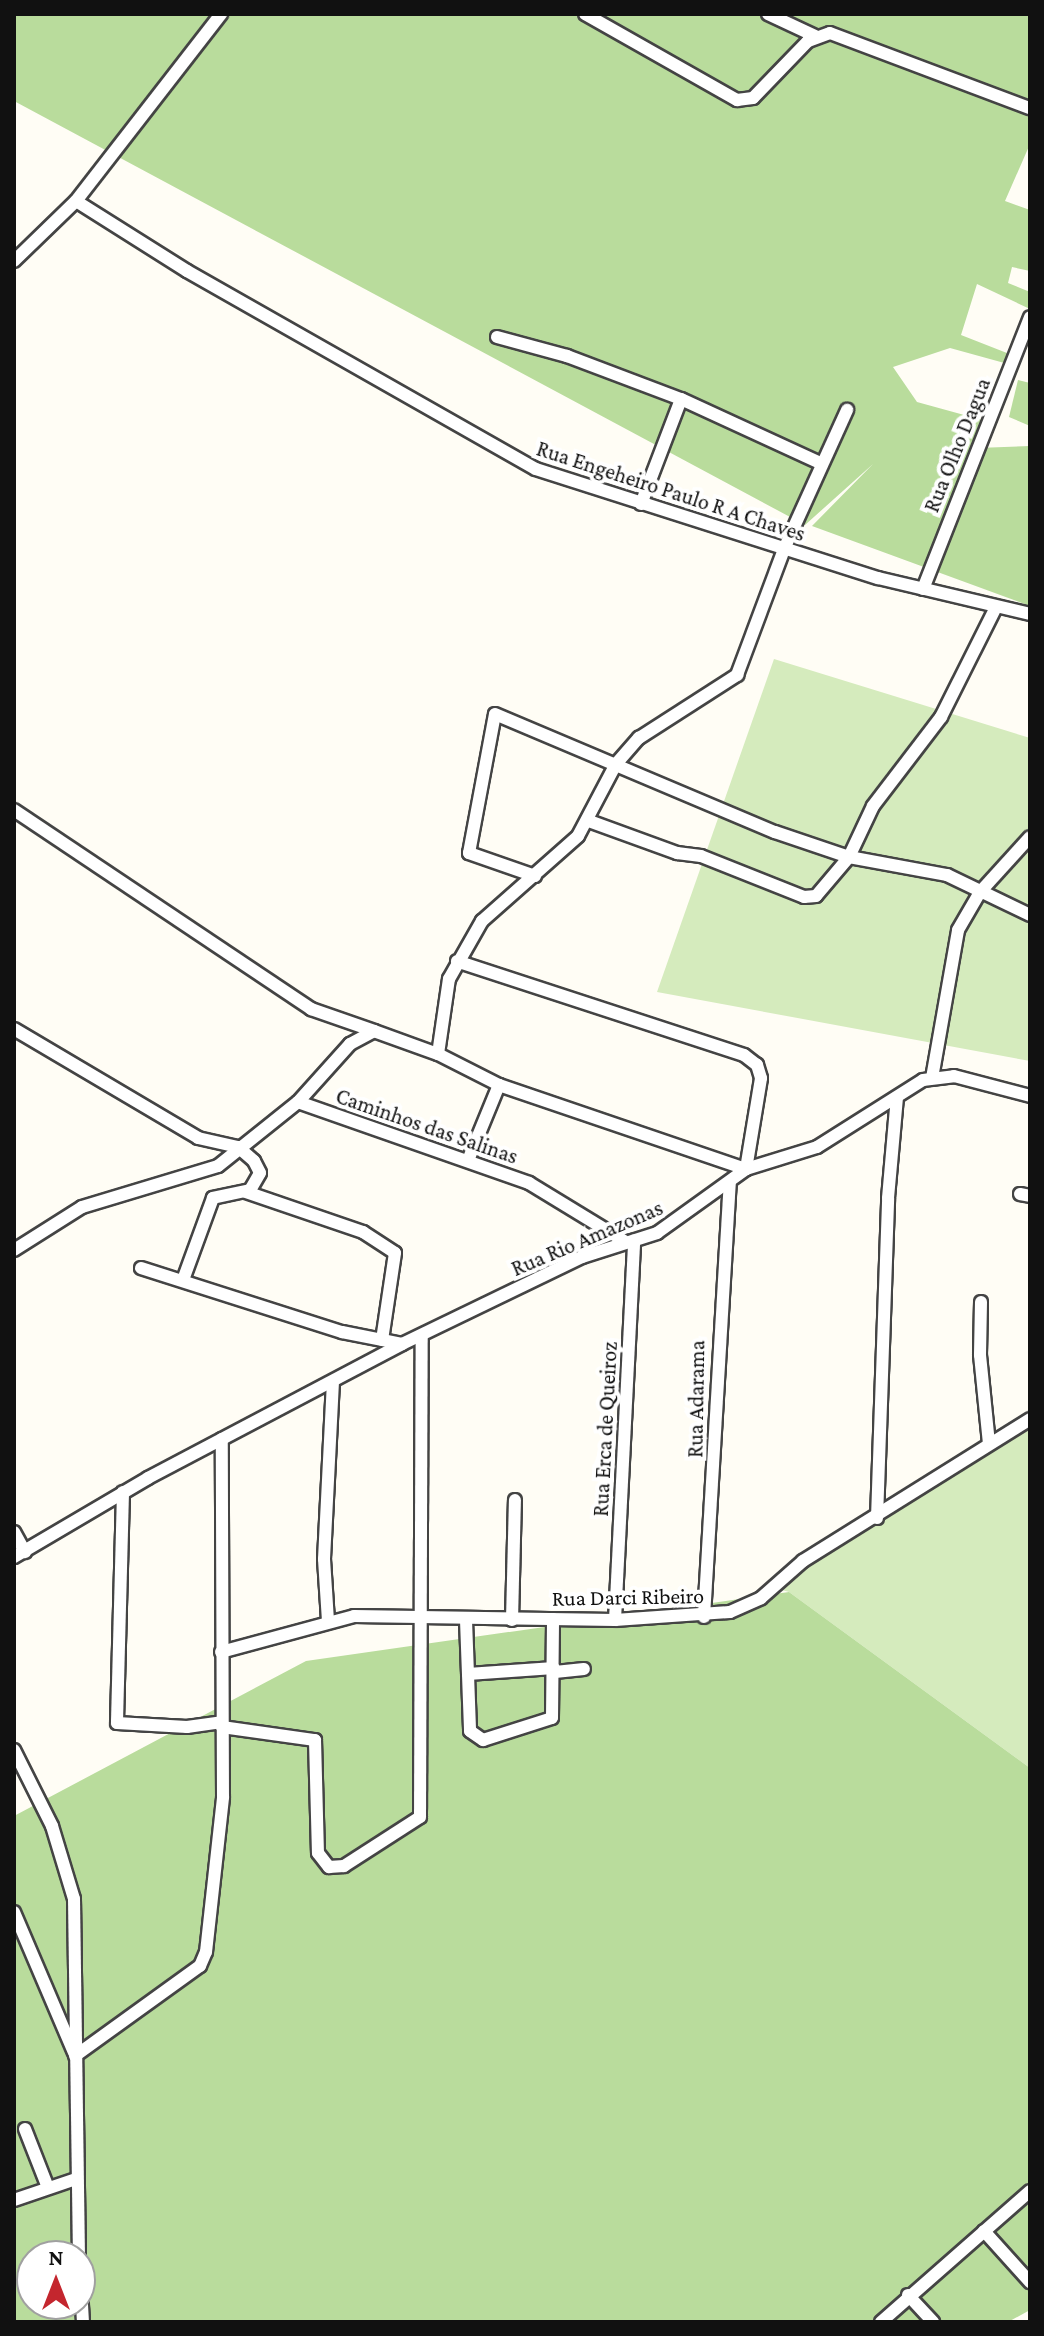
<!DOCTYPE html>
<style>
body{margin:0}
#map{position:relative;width:1044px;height:2336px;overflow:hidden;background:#fffdf5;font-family:"Crimson Pro",serif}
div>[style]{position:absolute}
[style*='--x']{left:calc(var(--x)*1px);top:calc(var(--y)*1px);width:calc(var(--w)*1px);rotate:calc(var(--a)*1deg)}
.green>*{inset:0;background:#d5ebbd}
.forest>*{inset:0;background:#b9dc9c}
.roads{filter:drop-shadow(2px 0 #444) drop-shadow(-2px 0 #444) drop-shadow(0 2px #444) drop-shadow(0 -2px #444)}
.minor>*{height:12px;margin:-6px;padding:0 6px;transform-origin:6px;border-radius:6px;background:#fff}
span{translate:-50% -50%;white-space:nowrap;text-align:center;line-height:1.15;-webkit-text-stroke:8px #fff;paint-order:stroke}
.street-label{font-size:22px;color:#111}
.frame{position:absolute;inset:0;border:16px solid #111;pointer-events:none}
.north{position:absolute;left:16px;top:2240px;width:80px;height:80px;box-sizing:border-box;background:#fff;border:2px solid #a0a0a0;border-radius:50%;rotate:0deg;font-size:22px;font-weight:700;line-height:32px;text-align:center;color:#111}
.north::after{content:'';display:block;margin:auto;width:28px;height:36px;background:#c4262e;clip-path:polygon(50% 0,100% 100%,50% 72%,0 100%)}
</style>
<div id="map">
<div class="green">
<i style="clip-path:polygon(774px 659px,1030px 738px,1030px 1061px,657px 992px)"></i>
<i style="clip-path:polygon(1030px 1421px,1030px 1768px,789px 1592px,771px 1587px)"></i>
</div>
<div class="forest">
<i style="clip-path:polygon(14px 14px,1030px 14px,1030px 144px,1005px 201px,1030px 210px,1030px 271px,1012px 267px,1008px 283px,1030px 292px,1030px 309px,977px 284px,961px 335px,1012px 355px,1008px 364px,950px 348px,893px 367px,917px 402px,986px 421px,977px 448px,1030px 446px,1030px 606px,812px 526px,873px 464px,805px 525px,14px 101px)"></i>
<i style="clip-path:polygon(1018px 380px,1030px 383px,1030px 426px,1009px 417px)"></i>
<i style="clip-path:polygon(evenodd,789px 1592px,1030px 1768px,1030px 2310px,1008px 2322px,14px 2322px,14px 1816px,306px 1661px,789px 1592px,32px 2256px,80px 2256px,80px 2304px,32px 2304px,32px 2256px)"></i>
</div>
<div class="roads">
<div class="minor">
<i style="--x:585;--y:14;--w:175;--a:29.5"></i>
<i style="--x:737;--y:100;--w:16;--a:-7"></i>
<i style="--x:753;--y:98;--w:79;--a:-46"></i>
<i style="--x:808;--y:41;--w:23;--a:-20"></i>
<i style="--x:830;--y:33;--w:214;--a:20.6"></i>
<i style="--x:768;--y:14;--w:52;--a:25.1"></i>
<i style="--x:76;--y:201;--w:131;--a:32.2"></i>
<i style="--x:187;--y:271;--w:401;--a:29.6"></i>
<i style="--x:536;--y:469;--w:359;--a:17.7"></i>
<i style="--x:878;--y:578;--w:156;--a:13.3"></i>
<i style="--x:14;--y:261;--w:86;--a:-44.1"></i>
<i style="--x:76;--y:201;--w:237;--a:-52.2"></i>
<i style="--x:497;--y:337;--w:73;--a:15.2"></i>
<i style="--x:567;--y:356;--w:122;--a:20.7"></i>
<i style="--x:681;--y:399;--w:155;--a:24.7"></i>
<i style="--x:641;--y:504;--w:112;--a:-69.1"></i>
<i style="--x:923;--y:589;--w:292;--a:-68.5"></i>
<i style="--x:14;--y:810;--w:358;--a:33.8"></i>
<i style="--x:311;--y:1009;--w:67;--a:19.2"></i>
<i style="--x:589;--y:821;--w:94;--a:20"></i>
<i style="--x:677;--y:853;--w:24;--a:7"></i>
<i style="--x:701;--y:856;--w:111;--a:21.7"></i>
<i style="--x:804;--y:897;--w:12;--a:-5"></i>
<i style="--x:816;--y:896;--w:51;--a:-49.8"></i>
<i style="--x:849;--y:857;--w:56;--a:-64.8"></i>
<i style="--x:873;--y:806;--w:112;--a:-52.6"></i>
<i style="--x:941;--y:717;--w:123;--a:-63.4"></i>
<i style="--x:535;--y:876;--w:70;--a:-160.8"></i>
<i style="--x:469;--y:853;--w:141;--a:-79.4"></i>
<i style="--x:495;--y:714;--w:304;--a:22.9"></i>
<i style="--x:775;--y:832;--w:78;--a:18.7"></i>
<i style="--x:849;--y:857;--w:100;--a:10.4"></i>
<i style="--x:947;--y:875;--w:92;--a:25.7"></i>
<i style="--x:14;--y:1029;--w:214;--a:30.6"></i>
<i style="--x:198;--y:1138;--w:41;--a:12.7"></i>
<i style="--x:238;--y:1147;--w:21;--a:41"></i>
<i style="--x:254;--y:1161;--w:13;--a:63"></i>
<i style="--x:260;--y:1173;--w:20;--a:120"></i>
<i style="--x:250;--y:1190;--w:38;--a:168"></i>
<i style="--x:213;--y:1198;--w:87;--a:110.1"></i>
<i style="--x:438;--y:1054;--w:76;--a:-81.7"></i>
<i style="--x:449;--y:979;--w:67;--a:-60.4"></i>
<i style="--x:482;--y:921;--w:128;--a:-41.5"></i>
<i style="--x:578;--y:836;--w:81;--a:-62.2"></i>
<i style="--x:616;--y:764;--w:35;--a:-49"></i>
<i style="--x:639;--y:738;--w:117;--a:-32.7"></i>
<i style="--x:737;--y:675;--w:134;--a:-69.5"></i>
<i style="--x:784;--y:549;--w:153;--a:-65.6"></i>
<i style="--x:932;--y:1078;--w:150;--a:-80"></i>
<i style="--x:958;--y:930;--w:44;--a:-59.9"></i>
<i style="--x:980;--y:892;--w:74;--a:-47.7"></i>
<i style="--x:298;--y:1102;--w:245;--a:19.3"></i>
<i style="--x:529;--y:1183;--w:111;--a:31.4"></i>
<i style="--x:469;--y:1158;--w:79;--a:-67.7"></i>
<i style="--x:246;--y:1192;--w:124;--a:18.9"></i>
<i style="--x:363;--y:1232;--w:38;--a:33"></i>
<i style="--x:395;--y:1253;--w:88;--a:98.5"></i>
<i style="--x:1020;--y:1194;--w:10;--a:11"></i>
<i style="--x:14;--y:1250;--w:80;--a:-32.3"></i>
<i style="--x:82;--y:1207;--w:142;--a:-16.8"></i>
<i style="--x:218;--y:1166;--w:102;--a:-38.7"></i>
<i style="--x:298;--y:1102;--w:78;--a:-48.1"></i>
<i style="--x:350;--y:1044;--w:27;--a:-28"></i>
<i style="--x:374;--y:1031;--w:68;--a:19.8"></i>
<i style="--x:438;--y:1054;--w:68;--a:26.9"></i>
<i style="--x:499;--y:1085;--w:261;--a:18.8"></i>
<i style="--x:746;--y:1169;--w:92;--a:-80.6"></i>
<i style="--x:761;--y:1078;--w:14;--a:-107"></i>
<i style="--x:757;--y:1065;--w:16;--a:-142"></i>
<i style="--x:744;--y:1055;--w:302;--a:-161.9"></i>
<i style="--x:141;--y:1268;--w:211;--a:17.7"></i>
<i style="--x:342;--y:1332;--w:61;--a:11.3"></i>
<i style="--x:981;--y:1302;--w:53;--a:91.1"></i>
<i style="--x:980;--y:1355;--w:89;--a:84.2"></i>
<i style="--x:123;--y:1492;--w:231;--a:91.5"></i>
<i style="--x:117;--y:1723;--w:70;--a:3.3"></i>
<i style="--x:187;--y:1727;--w:35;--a:-8"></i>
<i style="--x:877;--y:1518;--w:320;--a:-88"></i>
<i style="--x:888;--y:1198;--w:101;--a:-84.9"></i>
<i style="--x:14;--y:1532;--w:23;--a:61"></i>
<i style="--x:14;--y:1557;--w:156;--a:-30.5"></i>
<i style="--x:148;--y:1478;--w:287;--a:-27.8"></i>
<i style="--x:402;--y:1344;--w:200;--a:-25.8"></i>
<i style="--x:582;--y:1257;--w:79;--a:-17.7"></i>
<i style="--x:657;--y:1233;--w:110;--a:-35.7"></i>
<i style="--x:746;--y:1169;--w:74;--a:-17.2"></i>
<i style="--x:817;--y:1147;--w:125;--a:-32.3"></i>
<i style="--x:923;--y:1080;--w:31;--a:-7"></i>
<i style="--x:954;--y:1076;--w:79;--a:14.7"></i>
<i style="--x:704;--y:1617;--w:435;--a:-86.6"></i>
<i style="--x:466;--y:1620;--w:111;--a:87.9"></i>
<i style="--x:470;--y:1731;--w:16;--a:35"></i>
<i style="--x:483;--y:1740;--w:72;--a:-17.7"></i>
<i style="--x:552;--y:1718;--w:99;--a:-89.4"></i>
<i style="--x:512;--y:1620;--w:120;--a:-88.6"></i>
<i style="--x:615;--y:1620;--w:380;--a:-87.1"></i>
<i style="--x:328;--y:1621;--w:62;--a:-93.7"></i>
<i style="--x:324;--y:1559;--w:175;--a:-87.1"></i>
<i style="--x:221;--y:1652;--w:138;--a:-15.1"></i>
<i style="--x:354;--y:1616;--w:261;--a:0.9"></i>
<i style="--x:615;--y:1620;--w:115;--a:-4"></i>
<i style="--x:730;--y:1612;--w:34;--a:-24"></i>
<i style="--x:761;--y:1598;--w:56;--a:-41.4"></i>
<i style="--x:803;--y:1561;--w:268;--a:-32"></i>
<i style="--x:555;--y:1672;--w:29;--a:-6"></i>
<i style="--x:468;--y:1674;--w:86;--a:-4"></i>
<i style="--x:222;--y:1727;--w:94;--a:8"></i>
<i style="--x:315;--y:1740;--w:113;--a:88.5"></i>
<i style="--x:318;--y:1853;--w:18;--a:52"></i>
<i style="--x:329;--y:1867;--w:15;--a:-4"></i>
<i style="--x:344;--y:1866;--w:90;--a:-32.8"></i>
<i style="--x:420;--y:1817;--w:480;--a:-89.8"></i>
<i style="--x:14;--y:1750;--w:85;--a:63.4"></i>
<i style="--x:52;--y:1826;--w:76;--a:73.2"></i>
<i style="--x:74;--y:1899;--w:357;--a:89.2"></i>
<i style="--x:14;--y:1912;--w:153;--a:66.9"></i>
<i style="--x:75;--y:2056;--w:154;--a:-35.8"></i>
<i style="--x:200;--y:1966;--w:15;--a:-67"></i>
<i style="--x:206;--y:1952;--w:156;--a:-83.7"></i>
<i style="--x:223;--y:1797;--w:358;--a:-90.2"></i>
<i style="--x:25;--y:2129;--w:60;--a:68.6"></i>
<i style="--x:14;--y:2200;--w:65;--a:-18.7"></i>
<i style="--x:984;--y:2231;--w:69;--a:48"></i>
<i style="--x:80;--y:2269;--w:53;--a:86.8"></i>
<i style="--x:908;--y:2295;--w:37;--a:47"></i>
<i style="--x:881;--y:2322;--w:198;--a:-41.3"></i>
</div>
</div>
<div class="street-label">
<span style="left:957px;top:445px;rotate:-68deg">Rua Olho Dagua</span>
<span style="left:671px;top:491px;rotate:18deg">Rua Engeheiro Paulo R A Chaves</span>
<span style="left:427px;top:1126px;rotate:19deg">Caminhos das Salinas</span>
<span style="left:587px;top:1238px;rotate:-23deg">Rua Rio Amazonas</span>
<span style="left:696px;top:1399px;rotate:-89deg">Rua Adarama</span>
<span style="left:605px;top:1429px;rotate:-87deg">Rua Erca de Queiroz</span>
<span style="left:628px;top:1597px;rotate:-1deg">Rua Darci Ribeiro</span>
</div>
<div class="frame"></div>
<div class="north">N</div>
</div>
